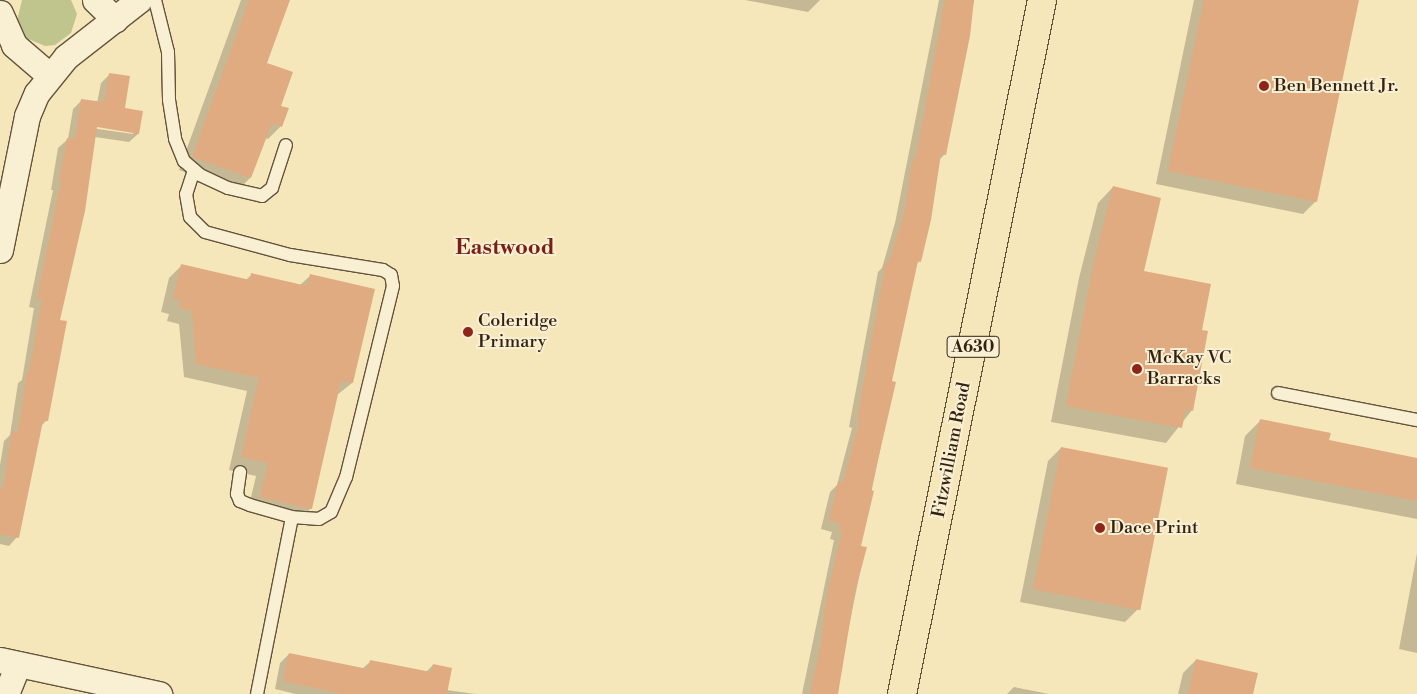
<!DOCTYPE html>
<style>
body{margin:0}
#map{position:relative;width:1417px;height:694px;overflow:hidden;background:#f6e7bb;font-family:"Libre Bodoni",serif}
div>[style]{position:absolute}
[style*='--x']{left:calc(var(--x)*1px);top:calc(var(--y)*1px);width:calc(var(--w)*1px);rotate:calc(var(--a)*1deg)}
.green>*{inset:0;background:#c0c48d}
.shadow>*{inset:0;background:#0003}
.building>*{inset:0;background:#e1ab82;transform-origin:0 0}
.roads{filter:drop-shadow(1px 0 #64533c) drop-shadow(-1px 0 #64533c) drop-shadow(0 1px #64533c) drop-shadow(0 -1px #64533c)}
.lane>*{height:12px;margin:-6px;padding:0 6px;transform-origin:6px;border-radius:6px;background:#f9efd3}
.street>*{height:25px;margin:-12.5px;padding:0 12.5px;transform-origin:12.5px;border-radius:12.5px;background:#f9efd3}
.primary>*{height:28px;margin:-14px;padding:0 14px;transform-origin:14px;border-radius:14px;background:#f6e7bb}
.dots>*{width:14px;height:14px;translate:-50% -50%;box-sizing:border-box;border:2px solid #f9efd3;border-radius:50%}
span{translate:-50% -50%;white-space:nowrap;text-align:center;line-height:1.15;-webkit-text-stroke:4px #f9efd3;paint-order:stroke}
.shield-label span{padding:1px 4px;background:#f9efd3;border:1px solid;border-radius:4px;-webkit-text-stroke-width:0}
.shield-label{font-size:16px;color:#332212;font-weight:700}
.poi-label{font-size:18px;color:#332212}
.left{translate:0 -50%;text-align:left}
.street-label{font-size:18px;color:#332212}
.district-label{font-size:22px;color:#7a1f14;font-weight:700}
</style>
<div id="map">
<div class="green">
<i style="clip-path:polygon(22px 0,71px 0,77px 14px,71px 33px,55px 45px,45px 46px,26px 38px,17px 21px)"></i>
</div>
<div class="shadow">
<i style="clip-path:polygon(241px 0,289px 0,266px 64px,279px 106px,281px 126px,268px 139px,265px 138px,250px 178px,237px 191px,179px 170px)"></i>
<i style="clip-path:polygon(745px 0,820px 0,808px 12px)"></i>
<i style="clip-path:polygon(939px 0,974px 0,945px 154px,939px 160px,920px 261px,915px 265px,891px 382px,894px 383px,860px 547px,865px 548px,835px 694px,802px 694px,834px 540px,830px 539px,832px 532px,821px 529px,830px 492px,837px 485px,852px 428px,849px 427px,878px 272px,882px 268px,895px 223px)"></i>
<i style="clip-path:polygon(1194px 0,1358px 0,1316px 201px,1303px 214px,1156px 184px)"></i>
<i style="clip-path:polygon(evenodd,110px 74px,124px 109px,138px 134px,129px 142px,95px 137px,59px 321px,46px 421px,40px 427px,17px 537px,9px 546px,0 544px,0 465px,4px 441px,10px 435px,18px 383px,22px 380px,34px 308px,29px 307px,53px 190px,51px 190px,58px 148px,68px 139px,73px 109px,82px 100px,97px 103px,101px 83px,110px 74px,91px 125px,133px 132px,133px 134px,91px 128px,91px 125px)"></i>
<i style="clip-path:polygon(1113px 187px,1142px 272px,1201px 331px,1192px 410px,1166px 443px,1051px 422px,1079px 278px,1098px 203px)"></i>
<i style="clip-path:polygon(182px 265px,246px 280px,252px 274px,300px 285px,310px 276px,373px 290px,352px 383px,337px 395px,311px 508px,298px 521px,248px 510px,256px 476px,229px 470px,247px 391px,184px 377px,179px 324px,167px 321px,169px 314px,161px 312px,169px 278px)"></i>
<i style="clip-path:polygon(1261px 420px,1328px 441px,1417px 459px,1417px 519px,1236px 484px,1245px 436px)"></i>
<i style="clip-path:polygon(1061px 448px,1138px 609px,1125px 622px,1020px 602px,1048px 461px)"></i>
<i style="clip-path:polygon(1417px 553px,1417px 653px,1399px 649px)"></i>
<i style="clip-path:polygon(289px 654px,362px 669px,371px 661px,426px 672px,433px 665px,446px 690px,476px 694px,296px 694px,275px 689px,280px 663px)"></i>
<i style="clip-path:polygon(1196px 660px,1252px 694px,1178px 694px,1183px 673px)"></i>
<i style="clip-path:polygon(1014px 687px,1049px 694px,1007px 694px)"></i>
</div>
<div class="building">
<i style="clip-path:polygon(249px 0,290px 0,267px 63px,293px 72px,281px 106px,289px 108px,282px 127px,272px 123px,251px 178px,192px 157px)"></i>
<i style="clip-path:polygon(945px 0,974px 0,970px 36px,946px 155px,941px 154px,931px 220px,921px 262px,918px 261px,892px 381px,896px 382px,871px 490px,874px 491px,861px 546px,867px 547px,855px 592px,838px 694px,810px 694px,821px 644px,826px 600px,842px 531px,838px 530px,840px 523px,829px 521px,838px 482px,843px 483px,860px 419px,857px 419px,886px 262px,889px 262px,904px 213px,913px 158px,916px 158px)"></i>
<i style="clip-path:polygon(1204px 0,1359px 0,1317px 202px,1168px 171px)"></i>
<i style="clip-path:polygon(109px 73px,130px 76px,125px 108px,143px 111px,139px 134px,97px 127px,85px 211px,60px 320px,67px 321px,48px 421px,43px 421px,19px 538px,0 534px,0 487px,3px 488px,12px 431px,18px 432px,27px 373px,29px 373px,42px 300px,37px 299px,61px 182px,59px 181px,67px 138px,75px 139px,81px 99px,104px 102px)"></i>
<i style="clip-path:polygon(1113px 186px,1161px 198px,1144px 271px,1211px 284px,1202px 330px,1208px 331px,1193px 411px,1186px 409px,1182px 428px,1066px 406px,1094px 262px)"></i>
<i style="clip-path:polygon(181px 264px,250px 280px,251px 273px,307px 286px,310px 274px,375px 289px,353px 383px,341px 381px,312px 509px,260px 497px,268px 463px,241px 457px,259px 378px,196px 364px,192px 311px,179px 308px,181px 301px,173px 299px)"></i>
<i style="clip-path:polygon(1260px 419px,1331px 433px,1329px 440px,1417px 458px,1417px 501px,1250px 468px)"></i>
<i style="left:1061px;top:447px;width:109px;height:145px;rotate:11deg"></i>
<i style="clip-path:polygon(289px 653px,368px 669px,370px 660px,431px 672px,433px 664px,452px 668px,447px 694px,342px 694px,283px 681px)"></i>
<i style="clip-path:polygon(1196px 659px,1258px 673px,1253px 694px,1188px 694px)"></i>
</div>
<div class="roads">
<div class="lane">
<i style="--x:155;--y:0;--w:54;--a:76"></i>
<i style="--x:168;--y:52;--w:48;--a:88.8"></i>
<i style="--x:169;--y:100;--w:39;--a:81"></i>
<i style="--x:175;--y:139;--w:24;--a:68"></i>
<i style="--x:184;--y:161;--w:21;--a:41"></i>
<i style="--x:200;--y:175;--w:31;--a:25"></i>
<i style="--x:228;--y:188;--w:35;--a:13"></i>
<i style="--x:262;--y:196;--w:13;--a:-39"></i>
<i style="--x:272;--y:188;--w:45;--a:-72"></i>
<i style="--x:194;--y:170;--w:25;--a:108"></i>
<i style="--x:186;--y:194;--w:23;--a:80"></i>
<i style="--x:190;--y:217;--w:21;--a:45"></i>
<i style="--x:205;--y:232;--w:88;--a:15.1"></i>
<i style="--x:290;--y:255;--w:94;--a:9.2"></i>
<i style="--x:383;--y:270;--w:9;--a:32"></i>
<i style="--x:391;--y:275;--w:11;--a:80"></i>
<i style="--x:393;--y:286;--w:197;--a:103.8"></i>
<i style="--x:346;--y:477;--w:38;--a:113"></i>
<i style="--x:331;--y:512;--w:14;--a:150"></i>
<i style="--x:319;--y:519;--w:27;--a:-176"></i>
<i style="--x:292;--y:517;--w:44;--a:-164.1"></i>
<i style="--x:250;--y:505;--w:11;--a:-158"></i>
<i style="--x:240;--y:501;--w:8;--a:-113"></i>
<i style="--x:237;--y:494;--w:22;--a:-82"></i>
<i style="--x:1278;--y:393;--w:142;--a:11"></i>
<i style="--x:257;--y:694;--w:180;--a:-78.8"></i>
</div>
<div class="street">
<i style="--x:95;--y:0;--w:28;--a:44"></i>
<i style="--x:0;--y:13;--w:35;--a:66"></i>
<i style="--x:14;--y:45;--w:46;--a:40.6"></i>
<i style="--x:0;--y:250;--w:137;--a:-78.6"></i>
<i style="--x:27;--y:116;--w:25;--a:-67"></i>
<i style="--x:37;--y:93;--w:46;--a:-51.1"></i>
<i style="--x:66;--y:57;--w:93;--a:-38"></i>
<i style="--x:0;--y:660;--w:163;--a:12.1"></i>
<i style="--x:6;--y:694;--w:32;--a:-68"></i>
</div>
<div class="primary">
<i style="--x:902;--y:694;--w:708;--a:-78.59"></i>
</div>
</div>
<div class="dots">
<i style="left:1264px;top:86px;background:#8f2418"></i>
<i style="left:468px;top:332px;background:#8f2418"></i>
<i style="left:1137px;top:369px;background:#8f2418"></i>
<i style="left:1100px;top:528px;background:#8f2418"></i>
</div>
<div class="shield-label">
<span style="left:973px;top:347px">A630</span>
</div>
<div class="poi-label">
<span class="left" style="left:1274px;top:86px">Ben Bennett Jr.</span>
<span class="left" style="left:478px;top:332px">Coleridge<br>Primary</span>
<span class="left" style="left:1147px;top:369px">McKay VC<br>Barracks</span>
<span class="left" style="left:1110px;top:528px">Dace Print</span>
</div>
<div class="street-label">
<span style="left:952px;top:450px;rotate:-79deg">Fitzwilliam Road</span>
</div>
<div class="district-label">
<span style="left:505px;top:248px">Eastwood</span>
</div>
</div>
